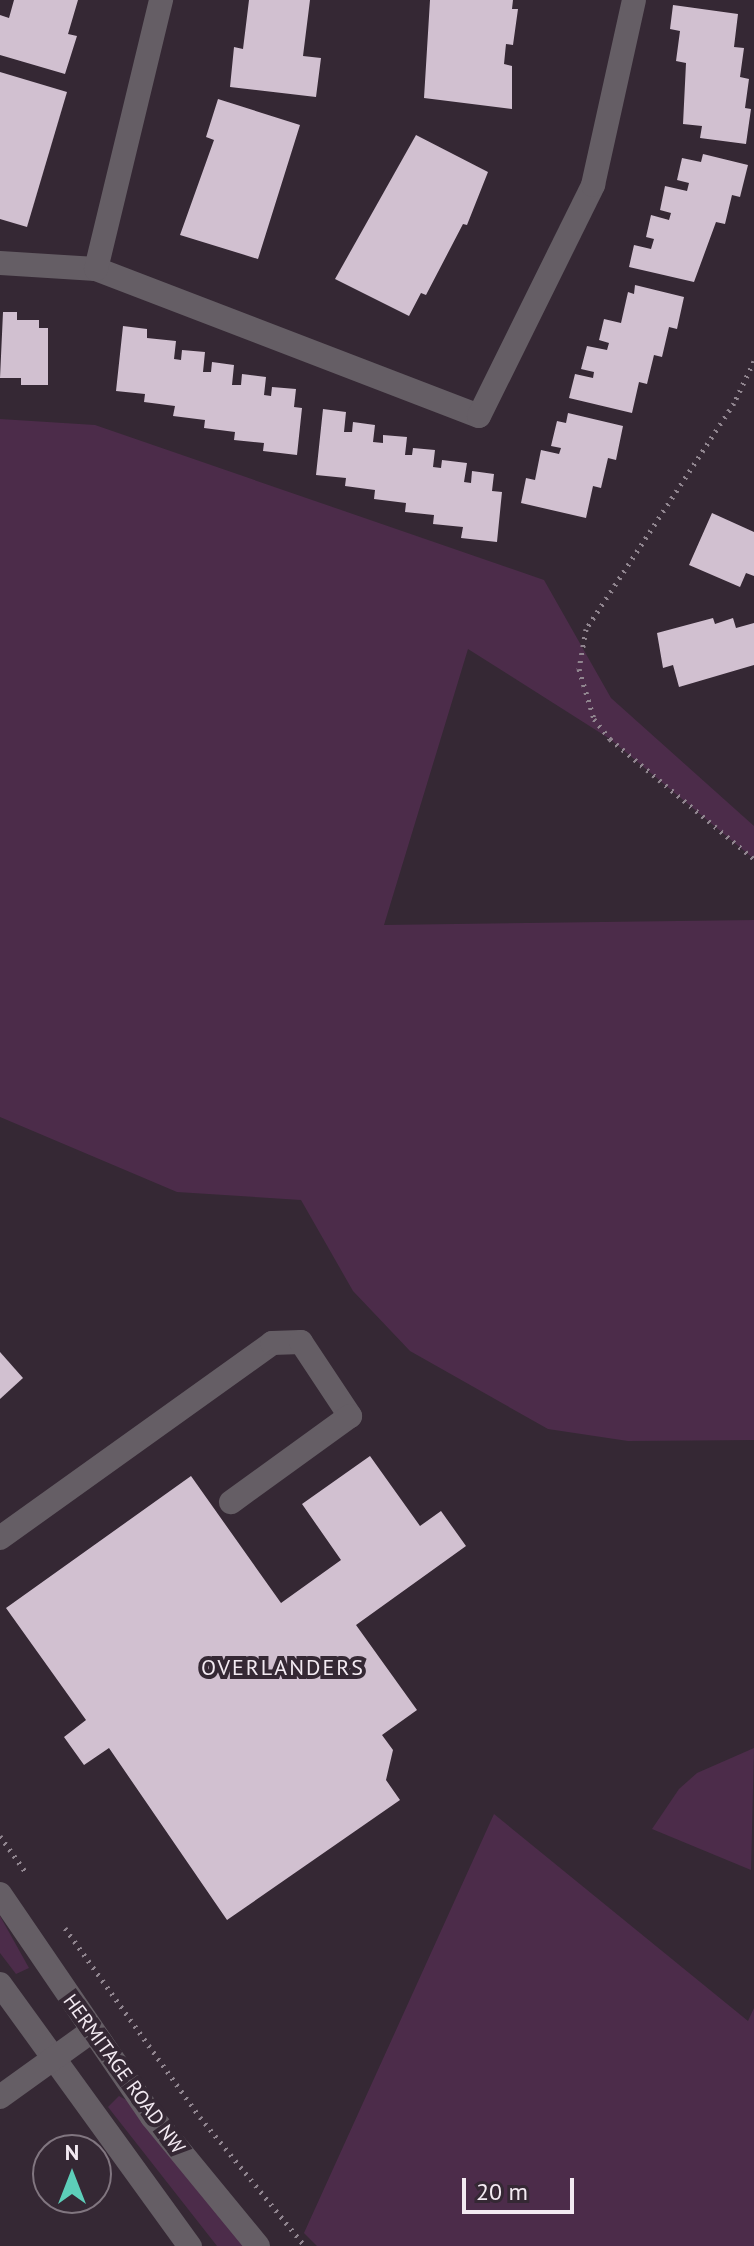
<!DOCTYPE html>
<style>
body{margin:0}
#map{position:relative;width:754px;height:2246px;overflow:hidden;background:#352834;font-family:"PT Sans",sans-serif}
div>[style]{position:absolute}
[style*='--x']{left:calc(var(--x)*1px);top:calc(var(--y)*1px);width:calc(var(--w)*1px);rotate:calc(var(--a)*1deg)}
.green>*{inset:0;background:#4c2c4a}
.building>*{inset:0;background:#d1c0d0}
.path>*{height:5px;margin-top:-2.5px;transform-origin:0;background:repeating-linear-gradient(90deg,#90858f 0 2px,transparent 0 8px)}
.minor>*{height:24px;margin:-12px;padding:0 12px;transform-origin:12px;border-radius:12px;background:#655e65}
span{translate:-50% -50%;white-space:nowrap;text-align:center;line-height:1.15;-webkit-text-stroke:8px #352834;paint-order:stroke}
.street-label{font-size:20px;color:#f3eaf2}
.neighbourhood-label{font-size:22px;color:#f3eaf2;letter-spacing:2px}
.north{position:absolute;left:32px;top:2134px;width:80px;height:80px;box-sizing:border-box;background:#352834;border:2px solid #817680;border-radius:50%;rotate:0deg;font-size:22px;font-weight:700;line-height:32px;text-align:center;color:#f3eaf2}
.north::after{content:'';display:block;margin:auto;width:28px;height:36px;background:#5dceb9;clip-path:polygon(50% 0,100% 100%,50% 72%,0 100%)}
.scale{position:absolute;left:462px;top:2178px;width:112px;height:36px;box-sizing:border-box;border:4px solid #f3eaf2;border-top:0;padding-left:10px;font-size:24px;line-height:28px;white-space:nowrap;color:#f3eaf2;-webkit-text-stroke:6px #352834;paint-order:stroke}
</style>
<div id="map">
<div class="green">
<i style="clip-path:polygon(0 419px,95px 425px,544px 580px,611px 698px,754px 826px,754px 859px,610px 739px,468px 649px,384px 925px,754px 920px,754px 1440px,628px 1441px,548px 1429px,410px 1351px,353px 1291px,301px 1200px,177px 1192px,0 1117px)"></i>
<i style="clip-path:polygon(754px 1748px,751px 1870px,652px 1829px,679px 1789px,697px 1773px)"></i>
<i style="clip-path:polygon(494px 1814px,748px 2021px,754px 2008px,754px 2246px,317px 2246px,304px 2233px)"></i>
<i style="clip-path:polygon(0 1916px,29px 1968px,16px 1974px,0 1953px)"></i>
<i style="clip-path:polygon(119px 2096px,130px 2102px,244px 2246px,217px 2246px,108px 2107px)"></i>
</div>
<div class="building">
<i style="clip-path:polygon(14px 0,78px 0,68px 34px,77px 36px,65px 74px,0 55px,0 15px,9px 18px)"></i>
<i style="clip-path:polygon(249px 0,310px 0,303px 56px,321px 58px,316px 97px,230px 87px,234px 47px,243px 49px)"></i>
<i style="clip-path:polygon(430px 0,513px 0,512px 9px,518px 9px,513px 45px,506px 44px,504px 64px,512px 66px,512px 109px,424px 98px)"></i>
<i style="clip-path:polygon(673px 5px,738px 14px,734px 47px,744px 48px,740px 77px,749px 79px,745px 108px,751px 109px,746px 144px,700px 138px,702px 126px,683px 124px,686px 63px,676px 61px,680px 31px,670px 29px)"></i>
<i style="clip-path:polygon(0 72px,67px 92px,27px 227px,0 219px)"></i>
<i style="clip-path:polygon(218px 99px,300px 125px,258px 259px,180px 235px,214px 140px,206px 137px)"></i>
<i style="clip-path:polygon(416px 135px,488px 172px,467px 225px,463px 224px,426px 295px,421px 293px,409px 316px,335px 279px)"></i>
<i style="clip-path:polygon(703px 154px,748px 165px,740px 197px,732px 195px,725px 224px,716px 222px,694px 282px,629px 267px,634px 245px,651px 249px,654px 239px,646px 237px,651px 215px,669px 220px,671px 213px,660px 210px,665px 186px,687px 191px,689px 183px,677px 180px,682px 158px,701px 162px)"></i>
<i style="clip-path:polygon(635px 285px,684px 297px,677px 329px,669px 327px,662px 357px,654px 355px,647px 384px,639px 382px,632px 413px,569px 398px,575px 374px,593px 378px,594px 372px,581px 369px,587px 346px,607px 350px,609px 343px,599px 340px,604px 319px,621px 323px,628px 292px,634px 294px)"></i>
<i style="clip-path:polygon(3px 312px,17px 312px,17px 320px,39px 320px,39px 328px,48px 328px,48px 385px,21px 385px,21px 378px,0 378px)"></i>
<i style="clip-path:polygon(123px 326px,147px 329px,147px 338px,176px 341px,174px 359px,181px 360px,182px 350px,205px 352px,203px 372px,211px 372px,212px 362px,234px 365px,232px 385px,241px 385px,242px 374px,266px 377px,264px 395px,271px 396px,272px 387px,296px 389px,294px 407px,302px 408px,297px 455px,263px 451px,264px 443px,234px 440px,235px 432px,204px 428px,205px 420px,173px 416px,175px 406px,144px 402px,145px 394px,116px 391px)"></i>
<i style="clip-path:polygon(323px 409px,346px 412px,344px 432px,352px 432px,353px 422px,375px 425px,373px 442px,383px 443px,383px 435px,407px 437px,405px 455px,412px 455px,413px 448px,435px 450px,433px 467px,441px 468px,442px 460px,467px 463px,464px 482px,471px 483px,472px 471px,494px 474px,492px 491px,502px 492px,497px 542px,461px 538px,463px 527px,433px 524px,434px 515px,405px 512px,406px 503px,374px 499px,375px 490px,345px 486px,346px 478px,316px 475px)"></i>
<i style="clip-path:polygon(568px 413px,623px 426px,616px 460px,608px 458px,601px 488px,593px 486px,586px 518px,521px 503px,526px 478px,535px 480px,541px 450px,559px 454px,561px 448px,551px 446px,557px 421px,566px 423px)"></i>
<i style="clip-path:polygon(712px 513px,754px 532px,754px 576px,746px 573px,740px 587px,689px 565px)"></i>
<i style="clip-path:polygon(713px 618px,715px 624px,733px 618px,736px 628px,754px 623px,754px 665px,679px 687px,673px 665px,663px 668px,657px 633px)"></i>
<i style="clip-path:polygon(0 1352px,23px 1378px,0 1399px)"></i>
<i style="clip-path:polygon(370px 1456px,420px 1526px,441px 1511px,466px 1546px,356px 1625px,417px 1710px,382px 1735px,393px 1750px,386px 1780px,400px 1800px,227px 1920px,109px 1748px,84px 1765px,64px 1737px,86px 1720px,6px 1608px,191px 1476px,281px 1603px,341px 1560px,302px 1504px)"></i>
</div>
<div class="path">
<i style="--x:754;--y:361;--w:47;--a:115.5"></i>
<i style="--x:734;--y:403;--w:270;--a:123.2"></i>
<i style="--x:586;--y:629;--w:41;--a:99.9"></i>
<i style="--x:579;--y:669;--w:52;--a:73.3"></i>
<i style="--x:594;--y:719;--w:26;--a:51"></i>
<i style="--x:610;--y:739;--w:187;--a:39.8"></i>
<i style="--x:0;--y:1836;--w:47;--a:54.6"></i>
<i style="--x:65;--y:1928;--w:232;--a:54.5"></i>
<i style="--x:200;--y:2117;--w:166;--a:50.9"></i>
</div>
<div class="minor">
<i style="--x:0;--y:263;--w:96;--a:3.6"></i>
<i style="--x:96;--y:269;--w:410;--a:21"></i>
<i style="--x:479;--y:416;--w:258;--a:-63.7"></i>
<i style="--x:593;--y:185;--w:189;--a:-77.5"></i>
<i style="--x:96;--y:269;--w:277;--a:-76.4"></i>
<i style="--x:0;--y:1538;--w:335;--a:-35.6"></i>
<i style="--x:272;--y:1343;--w:29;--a:-2"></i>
<i style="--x:301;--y:1342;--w:89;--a:56.5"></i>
<i style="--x:350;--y:1416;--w:147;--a:144.1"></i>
<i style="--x:0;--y:1894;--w:270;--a:55.7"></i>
<i style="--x:152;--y:2117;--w:167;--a:50.6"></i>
<i style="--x:0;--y:1984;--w:324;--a:54.1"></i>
<i style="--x:0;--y:2097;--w:113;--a:-35.7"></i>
</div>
<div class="street-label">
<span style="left:124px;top:2074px;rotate:54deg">HERMITAGE ROAD NW</span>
</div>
<div class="neighbourhood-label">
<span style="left:283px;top:1668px">OVERLANDERS</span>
</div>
<div class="north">N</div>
<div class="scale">20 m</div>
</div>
